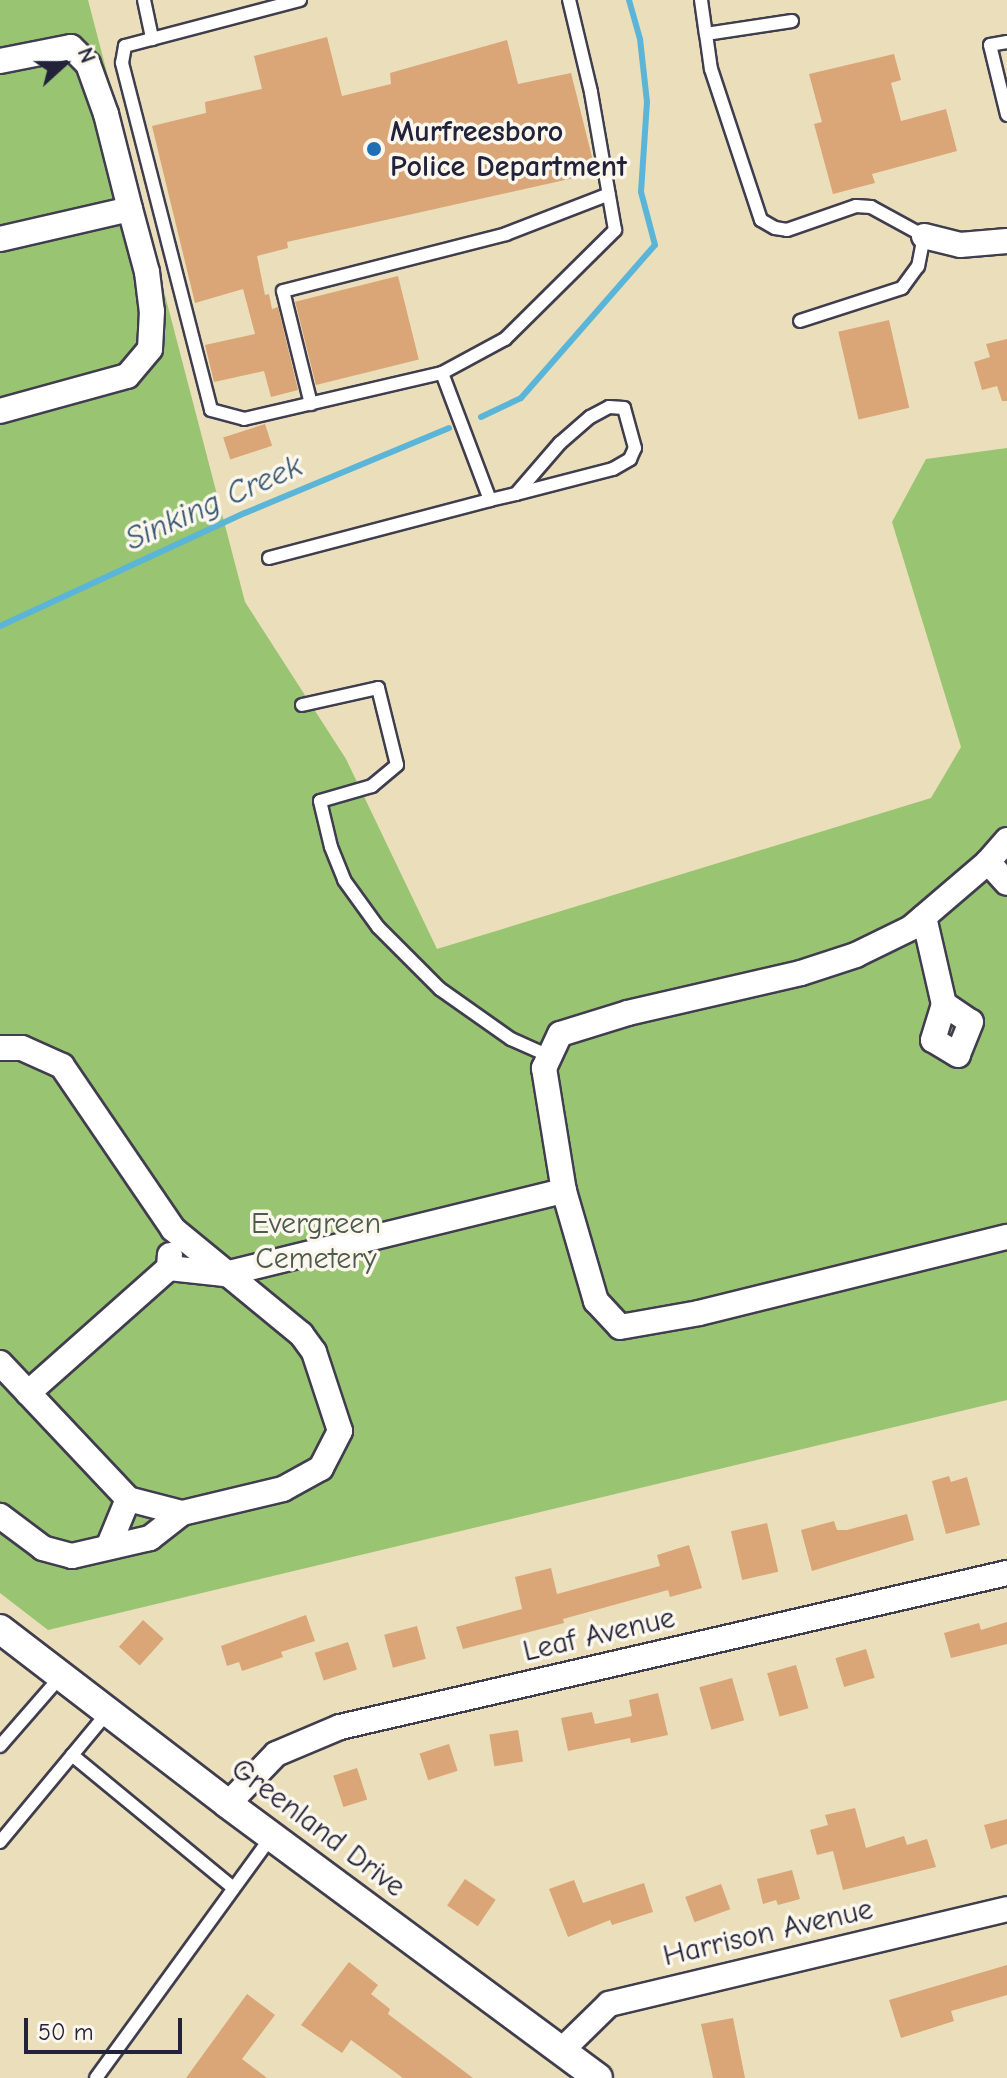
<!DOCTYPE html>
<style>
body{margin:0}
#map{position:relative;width:1007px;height:2078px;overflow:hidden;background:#eadfba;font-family:"Comic Neue",sans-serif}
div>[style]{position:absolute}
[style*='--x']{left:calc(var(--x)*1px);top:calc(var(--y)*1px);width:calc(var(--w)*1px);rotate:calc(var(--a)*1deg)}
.green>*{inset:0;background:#99c471}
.stream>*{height:6px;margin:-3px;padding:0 3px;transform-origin:3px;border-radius:3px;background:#5bb5d8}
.building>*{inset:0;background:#daa577;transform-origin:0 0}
.roads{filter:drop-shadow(2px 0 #403e4e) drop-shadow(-2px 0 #403e4e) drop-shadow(0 2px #403e4e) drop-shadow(0 -2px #403e4e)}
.service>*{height:12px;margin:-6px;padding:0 6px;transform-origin:6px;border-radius:6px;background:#fff}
.minor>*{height:24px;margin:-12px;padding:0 12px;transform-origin:12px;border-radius:12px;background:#fff}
.tertiary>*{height:28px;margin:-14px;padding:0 14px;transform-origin:14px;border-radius:14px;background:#fff}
.dots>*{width:22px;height:22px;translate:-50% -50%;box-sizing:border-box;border:4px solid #fbf7ec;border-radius:50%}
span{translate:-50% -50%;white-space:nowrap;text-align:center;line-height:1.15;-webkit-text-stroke:7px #fbf7ec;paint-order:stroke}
.poi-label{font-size:30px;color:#22223b;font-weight:700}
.left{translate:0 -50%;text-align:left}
.park-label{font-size:30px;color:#4c5b4e}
.street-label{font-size:30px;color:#22223b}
.water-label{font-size:32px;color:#365572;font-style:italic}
.north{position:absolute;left:24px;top:24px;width:80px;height:80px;-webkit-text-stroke:6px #fbf7ec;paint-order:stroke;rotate:69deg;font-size:22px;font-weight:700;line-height:32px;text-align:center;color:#22223b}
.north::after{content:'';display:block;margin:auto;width:28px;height:36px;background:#22223b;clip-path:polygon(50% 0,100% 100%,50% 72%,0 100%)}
.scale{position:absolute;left:24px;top:2018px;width:158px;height:36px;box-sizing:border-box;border:4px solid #22223b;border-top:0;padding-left:10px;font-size:24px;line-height:28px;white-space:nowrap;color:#22223b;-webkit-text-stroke:6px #fbf7ec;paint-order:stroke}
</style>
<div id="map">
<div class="green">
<i style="clip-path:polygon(0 0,88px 0,245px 602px,346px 759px,437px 949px,931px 798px,961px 747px,892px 522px,926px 459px,1007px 448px,1007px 1400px,48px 1630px,0 1593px)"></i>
</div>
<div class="stream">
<i style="--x:481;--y:417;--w:44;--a:-25.4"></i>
<i style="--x:521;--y:398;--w:203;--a:-48.8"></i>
<i style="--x:655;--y:245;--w:55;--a:-104.8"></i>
<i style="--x:641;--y:192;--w:90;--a:-86.2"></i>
<i style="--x:647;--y:102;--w:63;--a:-96.3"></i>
<i style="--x:640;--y:39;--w:41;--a:-105.8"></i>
<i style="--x:0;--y:626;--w:270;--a:-24.8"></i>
<i style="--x:245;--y:513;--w:221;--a:-22.6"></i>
</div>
<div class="building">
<i style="clip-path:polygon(327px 37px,342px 96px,391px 84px,390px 73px,507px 40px,518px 84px,571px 73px,596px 173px,287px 242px,288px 248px,257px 256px,265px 295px,269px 294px,272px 309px,278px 307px,298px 390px,271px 397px,264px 371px,214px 382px,205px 345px,255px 334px,243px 289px,195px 303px,152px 126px,206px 113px,205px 102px,262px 89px,254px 56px)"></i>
<i style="clip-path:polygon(894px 54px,901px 80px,891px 83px,901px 121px,946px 109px,957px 151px,872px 174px,875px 183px,833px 194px,814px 124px,822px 122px,809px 74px)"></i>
<i style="left:398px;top:276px;width:86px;height:106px;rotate:76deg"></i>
<i style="left:889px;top:320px;width:90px;height:52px;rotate:77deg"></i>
<i style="clip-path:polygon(1007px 339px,1007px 401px,1002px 401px,997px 386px,982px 390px,974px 362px,990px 357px,986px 344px)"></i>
<i style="left:265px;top:424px;width:23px;height:44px;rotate:72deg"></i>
<i style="clip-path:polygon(949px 1476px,951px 1482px,967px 1477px,980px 1525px,946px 1534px,932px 1481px)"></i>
<i style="clip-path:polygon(907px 1514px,914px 1540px,812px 1571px,801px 1530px,834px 1521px,837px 1530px,847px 1530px)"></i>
<i style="left:767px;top:1523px;width:50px;height:37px;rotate:77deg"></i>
<i style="clip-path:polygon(689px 1545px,702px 1588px,670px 1597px,668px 1590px,563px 1619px,564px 1623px,463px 1649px,456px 1627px,522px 1609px,515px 1577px,551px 1568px,557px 1594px,660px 1566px,657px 1555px)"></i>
<i style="clip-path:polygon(306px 1615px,315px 1641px,281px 1652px,283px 1657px,242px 1671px,239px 1662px,227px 1666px,221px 1646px)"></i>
<i style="left:143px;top:1620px;width:28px;height:36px;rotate:42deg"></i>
<i style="clip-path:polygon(1007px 1622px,1007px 1644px,951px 1658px,944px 1633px,979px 1623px,981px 1630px)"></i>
<i style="left:417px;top:1626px;width:34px;height:34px;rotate:75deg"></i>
<i style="left:348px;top:1642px;width:29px;height:35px;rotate:72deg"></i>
<i style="left:866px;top:1649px;width:30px;height:32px;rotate:73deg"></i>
<i style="left:796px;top:1665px;width:45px;height:30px;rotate:74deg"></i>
<i style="left:732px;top:1678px;width:44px;height:34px;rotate:74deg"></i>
<i style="clip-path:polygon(658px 1693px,668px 1735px,631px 1743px,630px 1738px,568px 1751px,561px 1718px,592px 1712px,595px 1724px,632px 1716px,629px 1700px)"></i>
<i style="left:518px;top:1730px;width:32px;height:29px;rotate:81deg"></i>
<i style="left:449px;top:1744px;width:28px;height:31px;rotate:72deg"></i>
<i style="left:357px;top:1768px;width:33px;height:25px;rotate:72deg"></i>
<i style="clip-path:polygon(855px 1808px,866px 1848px,904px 1836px,907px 1845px,927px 1839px,936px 1867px,843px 1890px,833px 1851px,817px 1855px,810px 1830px,828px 1825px,825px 1815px)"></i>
<i style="clip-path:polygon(1007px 1819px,1007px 1844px,991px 1849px,984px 1825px)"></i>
<i style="clip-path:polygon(792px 1870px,800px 1899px,778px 1905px,776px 1900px,763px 1904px,757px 1879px)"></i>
<i style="left:465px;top:1879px;width:37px;height:32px;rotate:34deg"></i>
<i style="clip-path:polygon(574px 1880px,583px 1903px,644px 1883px,653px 1912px,612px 1925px,610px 1920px,568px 1937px,549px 1889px)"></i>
<i style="left:721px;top:1884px;width:27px;height:38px;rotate:70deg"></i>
<i style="clip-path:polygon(349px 1962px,378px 1985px,371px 1994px,390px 2009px,388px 2014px,473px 2078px,403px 2078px,351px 2040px,342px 2053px,301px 2025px)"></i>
<i style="clip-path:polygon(1007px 1965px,1007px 1995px,951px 2011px,954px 2021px,901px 2038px,889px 2000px)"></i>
<i style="clip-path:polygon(247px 1994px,275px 2015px,242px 2059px,267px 2078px,186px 2078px)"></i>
<i style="clip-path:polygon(733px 2018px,745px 2078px,713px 2078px,701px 2024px)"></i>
</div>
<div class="roads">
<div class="service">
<i style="--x:144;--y:0;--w:40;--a:78"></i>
<i style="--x:300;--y:0;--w:181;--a:165.3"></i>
<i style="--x:125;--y:46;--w:17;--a:100"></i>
<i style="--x:122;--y:63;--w:358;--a:75.6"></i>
<i style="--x:211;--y:410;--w:34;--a:15"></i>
<i style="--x:244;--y:419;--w:203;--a:-13.1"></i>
<i style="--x:442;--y:373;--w:72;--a:-28.4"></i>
<i style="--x:505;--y:339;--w:155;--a:-44.7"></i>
<i style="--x:615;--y:230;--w:140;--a:-99.9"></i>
<i style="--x:591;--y:92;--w:95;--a:-103.4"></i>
<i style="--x:701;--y:0;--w:34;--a:82"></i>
<i style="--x:706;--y:34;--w:87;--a:-8.6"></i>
<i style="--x:706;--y:34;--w:35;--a:82"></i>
<i style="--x:711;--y:69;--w:159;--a:71.7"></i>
<i style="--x:761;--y:220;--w:16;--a:30"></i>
<i style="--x:775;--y:228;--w:12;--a:9"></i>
<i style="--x:787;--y:230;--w:73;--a:-19.2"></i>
<i style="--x:856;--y:206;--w:15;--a:4"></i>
<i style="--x:871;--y:207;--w:60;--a:28.7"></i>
<i style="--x:924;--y:236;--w:31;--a:101"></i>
<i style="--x:918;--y:266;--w:27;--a:126"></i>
<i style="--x:902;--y:288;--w:107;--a:162.1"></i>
<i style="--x:1007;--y:42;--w:17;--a:170"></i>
<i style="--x:990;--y:45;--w:72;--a:76.3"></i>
<i style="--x:442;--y:373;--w:136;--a:69.3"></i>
<i style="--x:311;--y:404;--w:116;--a:-103.9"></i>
<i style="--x:283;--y:291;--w:230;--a:-14.3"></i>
<i style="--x:506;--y:234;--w:110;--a:-21.2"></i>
<i style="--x:269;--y:558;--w:228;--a:-14.7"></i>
<i style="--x:490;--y:500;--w:27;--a:-13"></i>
<i style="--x:516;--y:494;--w:100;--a:-14.5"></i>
<i style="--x:613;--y:469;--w:20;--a:-30"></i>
<i style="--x:630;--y:459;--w:12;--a:-66"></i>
<i style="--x:635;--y:448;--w:41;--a:-105.4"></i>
<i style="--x:624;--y:408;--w:15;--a:-176"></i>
<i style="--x:609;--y:407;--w:21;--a:152"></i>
<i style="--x:590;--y:417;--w:40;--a:139"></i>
<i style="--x:560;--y:443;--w:67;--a:130.8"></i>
<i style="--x:302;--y:705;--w:78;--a:-12.6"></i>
<i style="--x:378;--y:688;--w:79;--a:76.1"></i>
<i style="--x:397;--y:765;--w:33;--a:140"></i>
<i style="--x:372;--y:786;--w:54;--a:163.9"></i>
<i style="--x:320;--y:801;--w:47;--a:76.6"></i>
<i style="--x:331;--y:847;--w:35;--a:68"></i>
<i style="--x:344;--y:880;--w:58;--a:54.1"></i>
<i style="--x:378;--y:927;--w:88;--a:45"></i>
<i style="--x:440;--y:989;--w:87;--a:35.2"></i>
<i style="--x:511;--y:1039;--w:39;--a:24"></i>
<i style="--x:0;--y:1746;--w:93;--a:-48.9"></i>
<i style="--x:72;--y:1755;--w:207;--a:39.5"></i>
<i style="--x:0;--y:1842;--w:169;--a:-50.3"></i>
<i style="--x:96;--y:2078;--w:299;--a:-54"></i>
</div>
<div class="minor">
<i style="--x:0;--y:61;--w:72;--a:-11.2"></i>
<i style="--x:71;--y:47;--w:24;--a:45"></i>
<i style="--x:88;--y:64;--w:53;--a:70.2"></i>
<i style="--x:106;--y:114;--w:98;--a:75.8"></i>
<i style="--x:924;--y:236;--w:37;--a:14"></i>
<i style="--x:960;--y:245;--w:47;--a:-4.9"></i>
<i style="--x:0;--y:239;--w:133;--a:-13"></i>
<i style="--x:130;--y:209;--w:65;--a:74.9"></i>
<i style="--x:147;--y:272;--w:39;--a:83"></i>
<i style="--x:152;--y:311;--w:38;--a:93"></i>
<i style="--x:150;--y:349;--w:35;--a:130"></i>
<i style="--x:127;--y:376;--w:132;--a:164.6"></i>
<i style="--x:1007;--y:840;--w:29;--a:131"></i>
<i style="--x:988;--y:862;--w:101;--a:139.4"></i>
<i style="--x:911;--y:928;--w:61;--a:153.9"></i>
<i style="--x:856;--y:955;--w:58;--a:161.9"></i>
<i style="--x:801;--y:973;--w:178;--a:167"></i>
<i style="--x:628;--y:1013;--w:71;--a:162.8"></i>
<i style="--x:560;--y:1034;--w:38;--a:115"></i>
<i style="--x:544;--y:1068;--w:125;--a:80.8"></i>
<i style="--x:564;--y:1191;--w:115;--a:73.8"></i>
<i style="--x:596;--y:1301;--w:35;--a:47"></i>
<i style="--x:620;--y:1327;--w:80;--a:-10"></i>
<i style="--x:699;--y:1313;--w:317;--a:-13.9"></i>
<i style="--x:988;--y:862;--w:28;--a:48"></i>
<i style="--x:924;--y:917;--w:89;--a:77.1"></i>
<i style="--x:944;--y:1004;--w:32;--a:34"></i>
<i style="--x:971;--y:1022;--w:35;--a:112"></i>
<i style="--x:958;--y:1055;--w:29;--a:-149"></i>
<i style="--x:933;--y:1040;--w:38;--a:-73"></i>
<i style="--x:0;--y:1048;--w:22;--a:0"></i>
<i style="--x:22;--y:1048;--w:44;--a:24.2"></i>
<i style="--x:62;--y:1066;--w:197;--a:55.7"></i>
<i style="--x:173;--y:1229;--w:166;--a:39.4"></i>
<i style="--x:301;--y:1334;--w:22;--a:54"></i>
<i style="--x:314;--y:1352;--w:83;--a:71.8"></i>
<i style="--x:340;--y:1431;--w:42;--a:117.2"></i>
<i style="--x:321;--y:1468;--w:43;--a:151.1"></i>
<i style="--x:283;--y:1489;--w:104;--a:166.6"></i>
<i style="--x:182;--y:1513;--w:41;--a:142"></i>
<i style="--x:150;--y:1538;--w:80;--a:167"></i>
<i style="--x:72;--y:1556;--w:30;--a:-165"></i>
<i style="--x:43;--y:1548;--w:54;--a:-143.3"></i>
<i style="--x:169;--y:1268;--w:56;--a:6.1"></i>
<i style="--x:225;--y:1274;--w:349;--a:-13.8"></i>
<i style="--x:0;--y:1363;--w:187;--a:46.7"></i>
<i style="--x:128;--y:1499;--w:56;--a:14.5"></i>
<i style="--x:28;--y:1393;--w:188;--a:-41.6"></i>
<i style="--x:169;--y:1268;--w:13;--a:-86"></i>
<i style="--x:109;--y:1545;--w:50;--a:-67.6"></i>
<i style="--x:228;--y:1804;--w:69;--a:-46.2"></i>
<i style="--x:276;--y:1754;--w:69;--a:-22.9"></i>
<i style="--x:340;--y:1727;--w:685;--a:-13"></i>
<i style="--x:561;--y:2051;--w:67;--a:-44.4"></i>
<i style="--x:609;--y:2004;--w:409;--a:-13.4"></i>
</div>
<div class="tertiary">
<i style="--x:0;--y:1629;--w:287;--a:37.5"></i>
<i style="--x:228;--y:1804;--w:460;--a:36.5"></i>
</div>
</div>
<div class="dots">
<i style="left:374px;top:149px;background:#1f6fb2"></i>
</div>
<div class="poi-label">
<span class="left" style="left:390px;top:149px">Murfreesboro<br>Police Department</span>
</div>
<div class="park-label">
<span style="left:316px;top:1241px">Evergreen<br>Cemetery</span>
</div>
<div class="street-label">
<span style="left:599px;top:1635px;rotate:-13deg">Leaf Avenue</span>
<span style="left:318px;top:1828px;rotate:37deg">Greenland Drive</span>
<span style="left:768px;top:1933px;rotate:-13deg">Harrison Avenue</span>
</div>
<div class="water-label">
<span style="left:214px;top:503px;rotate:-24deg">Sinking Creek</span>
</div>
<div class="north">N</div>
<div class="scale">50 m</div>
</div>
